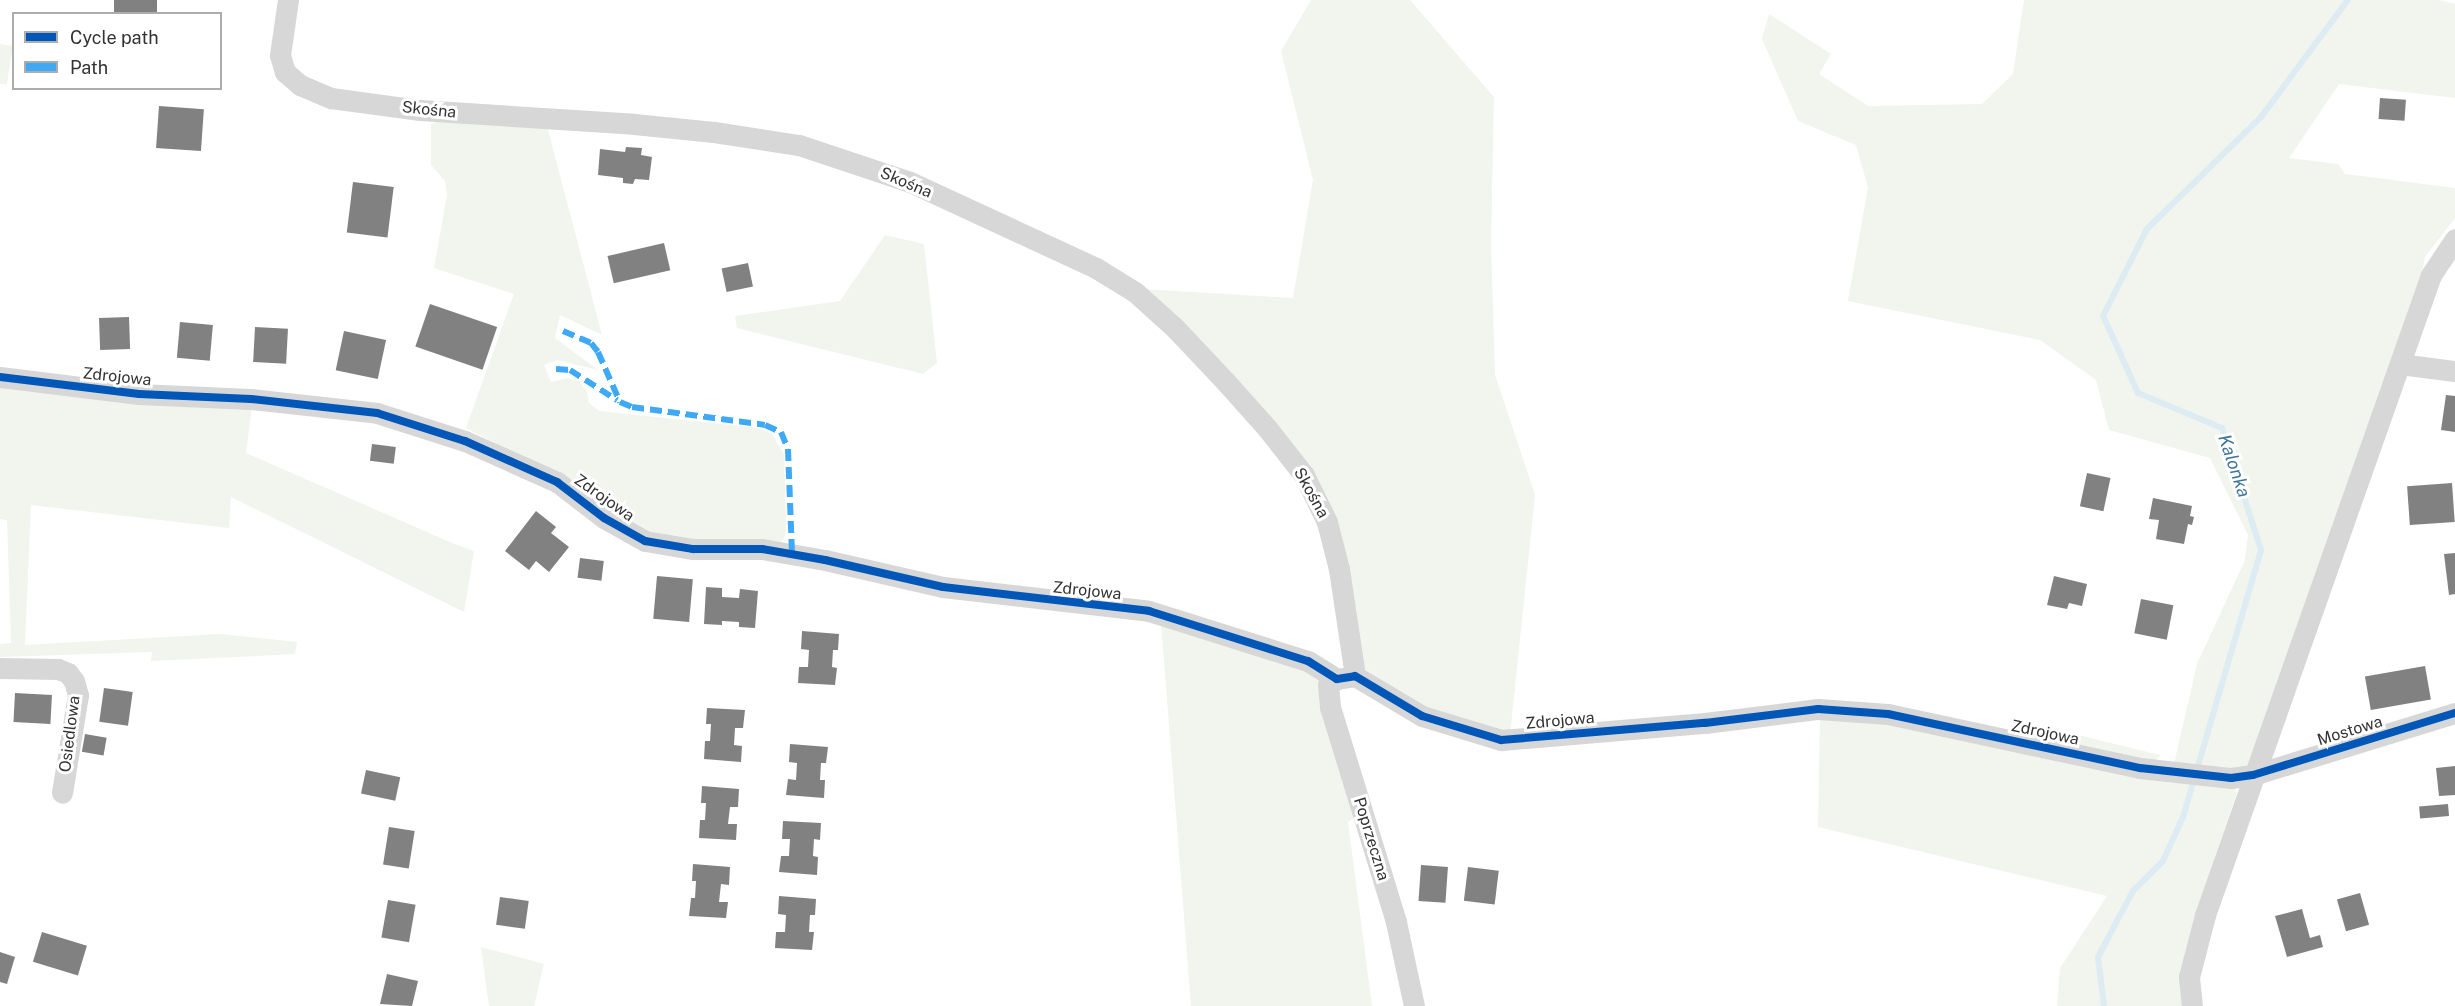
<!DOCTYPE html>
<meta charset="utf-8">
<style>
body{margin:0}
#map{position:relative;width:2455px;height:1006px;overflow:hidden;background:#fff;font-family:"Public Sans",sans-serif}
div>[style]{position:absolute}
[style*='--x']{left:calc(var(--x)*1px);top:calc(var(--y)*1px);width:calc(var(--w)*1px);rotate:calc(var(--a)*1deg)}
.green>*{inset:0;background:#f1f5ed;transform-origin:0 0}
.stream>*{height:6px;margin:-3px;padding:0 3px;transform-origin:3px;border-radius:3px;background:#ddebf3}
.building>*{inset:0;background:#818181;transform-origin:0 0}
.minor>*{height:21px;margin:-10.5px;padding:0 10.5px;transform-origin:10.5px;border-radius:10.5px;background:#d7d7d7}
.quiet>*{height:6px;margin-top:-3px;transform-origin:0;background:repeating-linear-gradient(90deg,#3fa9f5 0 12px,transparent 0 18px)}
.cycleway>*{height:8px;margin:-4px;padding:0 4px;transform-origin:4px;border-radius:4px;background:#0057b8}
span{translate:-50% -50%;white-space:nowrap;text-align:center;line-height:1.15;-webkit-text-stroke:6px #fff;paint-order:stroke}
.street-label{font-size:16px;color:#333}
.water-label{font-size:18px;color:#3f7597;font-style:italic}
.legend{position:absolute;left:12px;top:12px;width:210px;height:78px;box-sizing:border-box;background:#fff;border:2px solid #adadad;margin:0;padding:8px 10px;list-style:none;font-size:18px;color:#333}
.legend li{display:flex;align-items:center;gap:12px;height:30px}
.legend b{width:30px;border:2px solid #adadad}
</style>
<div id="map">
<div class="green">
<i style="clip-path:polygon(1311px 0,1410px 0,1494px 97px,1491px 243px,1495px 375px,1535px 495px,1510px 735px,1427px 712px,1361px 666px,1324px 501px,1140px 289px,1293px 298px,1313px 180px,1281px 51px)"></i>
<i style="clip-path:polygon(2024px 0,2439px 0,2455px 4px,2455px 98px,2339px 84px,2289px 158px,2338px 164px,2345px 174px,2455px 188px,2455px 218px,2425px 257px,2418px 292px,2250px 770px,2174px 764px,2197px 664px,2245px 560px,2248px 535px,2210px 458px,2109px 430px,2096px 380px,2040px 340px,1848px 301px,1868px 187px,1856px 145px,1798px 121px,1762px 39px,1769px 14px,1831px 54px,1819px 74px,1868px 106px,1982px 104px,2013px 74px)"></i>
<i style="left:0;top:44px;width:13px;height:39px;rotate:9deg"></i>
<i style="clip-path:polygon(446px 118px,547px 126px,602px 335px,560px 315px,555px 338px,598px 370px,557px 360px,544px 365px,551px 382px,568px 378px,579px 381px,587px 392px,589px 403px,599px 411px,760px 428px,772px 434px,784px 454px,786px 532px,783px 540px,776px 544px,649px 537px,564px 478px,466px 428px,514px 294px,434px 268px,447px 195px,445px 181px,431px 165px,431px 124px)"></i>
<i style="clip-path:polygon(885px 235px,924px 244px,937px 363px,923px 374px,737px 328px,735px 316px,840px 301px)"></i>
<i style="clip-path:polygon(0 380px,252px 406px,246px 453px,452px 543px,474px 551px,464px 612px,231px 497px,229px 528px,31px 505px,25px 645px,221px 634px,297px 642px,295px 654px,151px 661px,152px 652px,0 657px,0 644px,11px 643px,7px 520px,0 519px)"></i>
<i style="clip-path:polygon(1161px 623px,1282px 657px,1317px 677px,1359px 815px,1348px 822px,1372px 1006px,1191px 1006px)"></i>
<i style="clip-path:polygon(1820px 716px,1890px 720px,2232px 784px,2237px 793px,2196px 911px,2182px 1006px,2057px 1006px,2060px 968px,2107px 896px,1818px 827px)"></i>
<i style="clip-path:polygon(2037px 725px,2160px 755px,2154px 764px,2031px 739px)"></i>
<i style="clip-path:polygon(481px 947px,544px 964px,534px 1006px,489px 1006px)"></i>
</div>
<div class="stream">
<i style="--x:2104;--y:1006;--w:49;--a:-97"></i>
<i style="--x:2098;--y:957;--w:75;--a:-62.1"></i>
<i style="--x:2133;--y:891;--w:42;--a:-45"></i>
<i style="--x:2163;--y:861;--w:48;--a:-65.6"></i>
<i style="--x:2183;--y:817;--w:278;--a:-73.7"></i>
<i style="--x:2261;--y:550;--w:128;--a:-107.7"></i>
<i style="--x:2222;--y:428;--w:91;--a:-157.4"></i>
<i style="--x:2138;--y:393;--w:85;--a:-114.4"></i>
<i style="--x:2103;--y:316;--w:97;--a:-63.2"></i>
<i style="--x:2147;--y:229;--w:160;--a:-44.5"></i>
<i style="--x:2261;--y:117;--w:146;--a:-53.4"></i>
</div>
<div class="building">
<i style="left:114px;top:0;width:43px;height:14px"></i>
<i style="left:2380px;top:98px;width:26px;height:21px;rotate:4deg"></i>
<i style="left:159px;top:106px;width:45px;height:42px;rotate:4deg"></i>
<i style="clip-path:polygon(626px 147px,642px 148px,641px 155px,652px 157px,649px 180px,635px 179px,633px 184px,623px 183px,623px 178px,598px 175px,600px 149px,625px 152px)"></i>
<i style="left:353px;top:182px;width:41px;height:51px;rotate:7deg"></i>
<i style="left:664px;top:243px;width:28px;height:58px;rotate:77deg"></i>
<i style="left:748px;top:263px;width:24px;height:27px;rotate:78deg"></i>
<i style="left:430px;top:304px;width:71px;height:45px;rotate:19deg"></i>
<i style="left:129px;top:317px;width:32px;height:30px;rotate:88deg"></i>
<i style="left:180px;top:322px;width:33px;height:36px;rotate:5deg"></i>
<i style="left:255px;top:327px;width:33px;height:35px;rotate:3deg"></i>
<i style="left:344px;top:331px;width:43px;height:40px;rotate:12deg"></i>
<i style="clip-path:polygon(2446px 395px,2455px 396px,2455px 432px,2441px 430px)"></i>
<i style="left:372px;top:444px;width:24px;height:17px;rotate:7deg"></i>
<i style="left:2087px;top:473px;width:24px;height:34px;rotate:12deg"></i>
<i style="left:2452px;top:483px;width:39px;height:45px;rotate:86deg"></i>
<i style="clip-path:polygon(2153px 498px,2192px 506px,2190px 516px,2194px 517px,2192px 525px,2188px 524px,2184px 544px,2156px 539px,2159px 520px,2149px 519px)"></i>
<i style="clip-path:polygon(536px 511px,556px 527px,551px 533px,569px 547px,549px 572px,536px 561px,529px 570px,505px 551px)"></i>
<i style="clip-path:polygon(2455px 553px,2455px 594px,2449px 595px,2444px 554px)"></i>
<i style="left:580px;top:558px;width:24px;height:20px;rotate:7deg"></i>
<i style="left:657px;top:576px;width:36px;height:43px;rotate:5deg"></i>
<i style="clip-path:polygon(2054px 576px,2087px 584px,2082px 606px,2069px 603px,2067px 609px,2047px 605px)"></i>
<i style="clip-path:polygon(706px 587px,722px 588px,722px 597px,739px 598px,740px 589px,758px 591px,755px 628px,739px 627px,739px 622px,722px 621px,722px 625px,704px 624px)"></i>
<i style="left:2141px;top:599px;width:33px;height:35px;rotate:11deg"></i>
<i style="clip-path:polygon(802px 631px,839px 634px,838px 650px,833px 650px,832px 667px,837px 668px,835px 685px,798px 683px,799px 667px,808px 667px,809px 650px,801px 649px)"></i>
<i style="left:2425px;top:666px;width:34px;height:61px;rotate:80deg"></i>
<i style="left:104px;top:688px;width:29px;height:34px;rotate:8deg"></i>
<i style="left:15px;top:693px;width:37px;height:29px;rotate:3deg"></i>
<i style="clip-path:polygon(707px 708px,745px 710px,743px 728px,735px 728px,734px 745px,742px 746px,741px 762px,704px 759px,705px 741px,710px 741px,711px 724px,706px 724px)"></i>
<i style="left:85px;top:734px;width:22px;height:18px;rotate:10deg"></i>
<i style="clip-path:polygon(790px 744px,828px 747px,826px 763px,821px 763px,820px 780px,825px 780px,824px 798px,786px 795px,788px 779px,796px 780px,797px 763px,789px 762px)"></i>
<i style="clip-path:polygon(2455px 766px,2455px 795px,2439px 796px,2436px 768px)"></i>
<i style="left:366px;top:770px;width:35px;height:24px;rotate:12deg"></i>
<i style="clip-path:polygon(702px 786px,739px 789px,738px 807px,730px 807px,728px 824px,737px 824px,736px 840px,699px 838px,700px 820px,705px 820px,706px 803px,701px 803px)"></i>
<i style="left:2448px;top:804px;width:12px;height:29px;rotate:85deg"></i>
<i style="clip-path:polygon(783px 821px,821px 823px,820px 840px,814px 839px,813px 856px,818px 857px,817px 875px,779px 872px,781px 856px,789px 856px,790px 839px,782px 839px)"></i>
<i style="left:389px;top:827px;width:26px;height:38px;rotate:9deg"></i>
<i style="clip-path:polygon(693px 864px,730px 867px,729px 885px,721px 884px,719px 902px,728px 902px,726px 918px,689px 916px,691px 898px,695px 898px,696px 881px,692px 881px)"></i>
<i style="left:1421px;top:865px;width:27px;height:36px;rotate:4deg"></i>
<i style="left:1468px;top:867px;width:31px;height:34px;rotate:7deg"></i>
<i style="left:2360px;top:893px;width:33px;height:24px;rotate:74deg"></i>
<i style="clip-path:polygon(779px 896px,816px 899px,815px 915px,810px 915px,809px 932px,814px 932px,812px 950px,775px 948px,776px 932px,785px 932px,786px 915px,778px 914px)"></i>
<i style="left:500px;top:897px;width:29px;height:28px;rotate:8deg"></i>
<i style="left:388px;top:900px;width:28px;height:38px;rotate:10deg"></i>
<i style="clip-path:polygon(2302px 909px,2310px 938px,2320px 935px,2323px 947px,2287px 957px,2275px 916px)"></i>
<i style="left:42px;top:932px;width:47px;height:31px;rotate:17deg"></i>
<i style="clip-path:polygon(0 952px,15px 957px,7px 984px,0 982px)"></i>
<i style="clip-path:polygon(387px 974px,418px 981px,412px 1006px,380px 1004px)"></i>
</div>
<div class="minor">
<i style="--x:288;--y:0;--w:56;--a:98.3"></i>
<i style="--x:280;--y:55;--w:18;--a:74"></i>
<i style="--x:285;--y:72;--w:20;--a:41"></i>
<i style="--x:300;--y:85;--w:34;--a:23"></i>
<i style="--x:331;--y:98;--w:90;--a:7.7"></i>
<i style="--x:420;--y:110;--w:214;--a:3.7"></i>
<i style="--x:634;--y:124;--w:80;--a:5.7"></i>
<i style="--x:714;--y:132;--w:86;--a:8.7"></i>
<i style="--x:799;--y:145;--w:117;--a:18.4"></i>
<i style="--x:910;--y:182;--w:205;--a:24.8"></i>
<i style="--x:1096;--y:268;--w:46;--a:31.6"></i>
<i style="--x:1135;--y:292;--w:54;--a:42"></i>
<i style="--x:1175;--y:328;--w:73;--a:46.7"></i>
<i style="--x:1225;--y:381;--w:63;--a:48.2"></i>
<i style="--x:1267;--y:428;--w:60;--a:51.8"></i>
<i style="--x:1304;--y:475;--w:52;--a:63.9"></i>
<i style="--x:1327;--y:522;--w:49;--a:75.7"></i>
<i style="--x:1339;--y:569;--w:108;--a:81.5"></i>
<i style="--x:2400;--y:364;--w:55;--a:7.3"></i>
<i style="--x:0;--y:377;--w:140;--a:7"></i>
<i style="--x:139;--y:394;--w:112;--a:2.6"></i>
<i style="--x:251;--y:399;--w:127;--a:6.3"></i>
<i style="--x:377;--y:413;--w:92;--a:17.7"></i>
<i style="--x:465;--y:441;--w:101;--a:24"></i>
<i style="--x:557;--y:482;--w:59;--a:37.5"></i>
<i style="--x:604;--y:518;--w:47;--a:29.3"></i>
<i style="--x:645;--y:541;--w:49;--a:9.5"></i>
<i style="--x:693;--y:549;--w:69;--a:0"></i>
<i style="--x:762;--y:549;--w:64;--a:9.9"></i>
<i style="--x:825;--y:560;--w:121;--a:12.9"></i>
<i style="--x:943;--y:587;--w:207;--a:6.6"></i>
<i style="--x:1149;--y:611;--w:167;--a:17.5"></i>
<i style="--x:1308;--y:661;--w:34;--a:32"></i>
<i style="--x:1337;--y:679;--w:18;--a:-9"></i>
<i style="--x:1355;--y:676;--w:78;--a:30.8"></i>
<i style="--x:1422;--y:716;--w:83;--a:16.9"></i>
<i style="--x:1501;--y:740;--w:205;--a:-4.8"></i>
<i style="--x:1705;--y:723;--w:114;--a:-7.1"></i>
<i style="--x:1818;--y:709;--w:70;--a:4.1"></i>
<i style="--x:1888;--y:714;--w:258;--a:12.1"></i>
<i style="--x:2140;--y:768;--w:92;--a:6.3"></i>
<i style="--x:2231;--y:778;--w:22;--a:-8"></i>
<i style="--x:2253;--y:775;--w:211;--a:-17.1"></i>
<i style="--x:0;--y:668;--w:58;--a:1"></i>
<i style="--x:58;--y:669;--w:11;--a:22"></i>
<i style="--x:68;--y:673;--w:10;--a:53"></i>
<i style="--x:74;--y:681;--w:15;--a:74"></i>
<i style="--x:78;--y:695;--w:99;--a:99.3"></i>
<i style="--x:1337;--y:679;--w:10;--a:151"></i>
<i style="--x:1328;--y:684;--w:23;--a:85"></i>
<i style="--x:1330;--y:707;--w:225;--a:72.9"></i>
<i style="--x:1396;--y:922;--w:86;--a:77.9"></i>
<i style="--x:2192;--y:1006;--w:29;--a:-96"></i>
<i style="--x:2189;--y:977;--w:64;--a:-75.5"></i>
<i style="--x:2205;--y:915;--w:679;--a:-70.55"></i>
<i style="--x:2431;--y:275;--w:43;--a:-56.3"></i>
</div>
<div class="quiet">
<i style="--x:563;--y:331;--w:30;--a:23"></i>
<i style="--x:591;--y:343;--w:11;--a:52"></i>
<i style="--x:598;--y:352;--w:55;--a:66.3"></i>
<i style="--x:620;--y:402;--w:13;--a:23"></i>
<i style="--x:632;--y:407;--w:134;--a:7.7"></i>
<i style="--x:765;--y:425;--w:17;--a:24"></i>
<i style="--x:781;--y:432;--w:18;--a:68"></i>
<i style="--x:788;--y:449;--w:105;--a:87.8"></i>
<i style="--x:556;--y:369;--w:14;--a:4"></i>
<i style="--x:570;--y:370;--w:56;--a:32.6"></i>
</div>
<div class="cycleway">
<i style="--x:0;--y:377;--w:140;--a:7"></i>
<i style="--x:139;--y:394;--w:112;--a:2.6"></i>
<i style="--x:251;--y:399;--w:127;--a:6.3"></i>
<i style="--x:377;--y:413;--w:92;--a:17.7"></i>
<i style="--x:465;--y:441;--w:101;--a:24"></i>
<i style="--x:557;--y:482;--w:59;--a:37.5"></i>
<i style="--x:604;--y:518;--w:47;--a:29.3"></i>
<i style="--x:645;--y:541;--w:49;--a:9.5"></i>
<i style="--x:693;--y:549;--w:69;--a:0"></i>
<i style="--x:762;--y:549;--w:64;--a:9.9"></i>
<i style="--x:825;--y:560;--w:121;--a:12.9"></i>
<i style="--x:943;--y:587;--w:207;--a:6.6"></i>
<i style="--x:1149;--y:611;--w:167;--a:17.5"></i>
<i style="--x:1308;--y:661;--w:34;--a:32"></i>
<i style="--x:1337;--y:679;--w:18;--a:-9"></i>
<i style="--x:1355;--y:676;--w:78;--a:30.8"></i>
<i style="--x:1422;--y:716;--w:83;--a:16.9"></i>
<i style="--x:1501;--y:740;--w:205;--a:-4.8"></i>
<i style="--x:1705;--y:723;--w:114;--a:-7.1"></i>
<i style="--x:1818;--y:709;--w:70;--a:4.1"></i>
<i style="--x:1888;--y:714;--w:258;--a:12.1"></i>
<i style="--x:2140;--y:768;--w:92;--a:6.3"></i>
<i style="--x:2231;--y:778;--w:22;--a:-8"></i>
<i style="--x:2253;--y:775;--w:211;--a:-17.1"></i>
</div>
<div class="street-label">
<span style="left:429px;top:110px;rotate:6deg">Skośna</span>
<span style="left:906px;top:183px;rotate:23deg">Skośna</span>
<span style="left:117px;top:377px;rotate:6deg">Zdrojowa</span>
<span style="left:1311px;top:493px;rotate:61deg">Skośna</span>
<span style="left:604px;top:498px;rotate:35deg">Zdrojowa</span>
<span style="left:1087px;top:591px;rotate:6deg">Zdrojowa</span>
<span style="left:1560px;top:721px;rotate:-5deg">Zdrojowa</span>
<span style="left:2350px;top:731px;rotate:-17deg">Mostowa</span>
<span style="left:2045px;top:733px;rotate:12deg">Zdrojowa</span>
<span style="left:70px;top:734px;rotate:-83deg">Osiedlowa</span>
<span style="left:1371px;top:839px;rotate:73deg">Poprzeczna</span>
</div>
<div class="water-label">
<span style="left:2234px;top:466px;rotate:71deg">Kalonka</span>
</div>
<ul class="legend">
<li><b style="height:8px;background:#0057b8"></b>Cycle path</li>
<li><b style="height:8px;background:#3fa9f5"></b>Path</li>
</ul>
</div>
